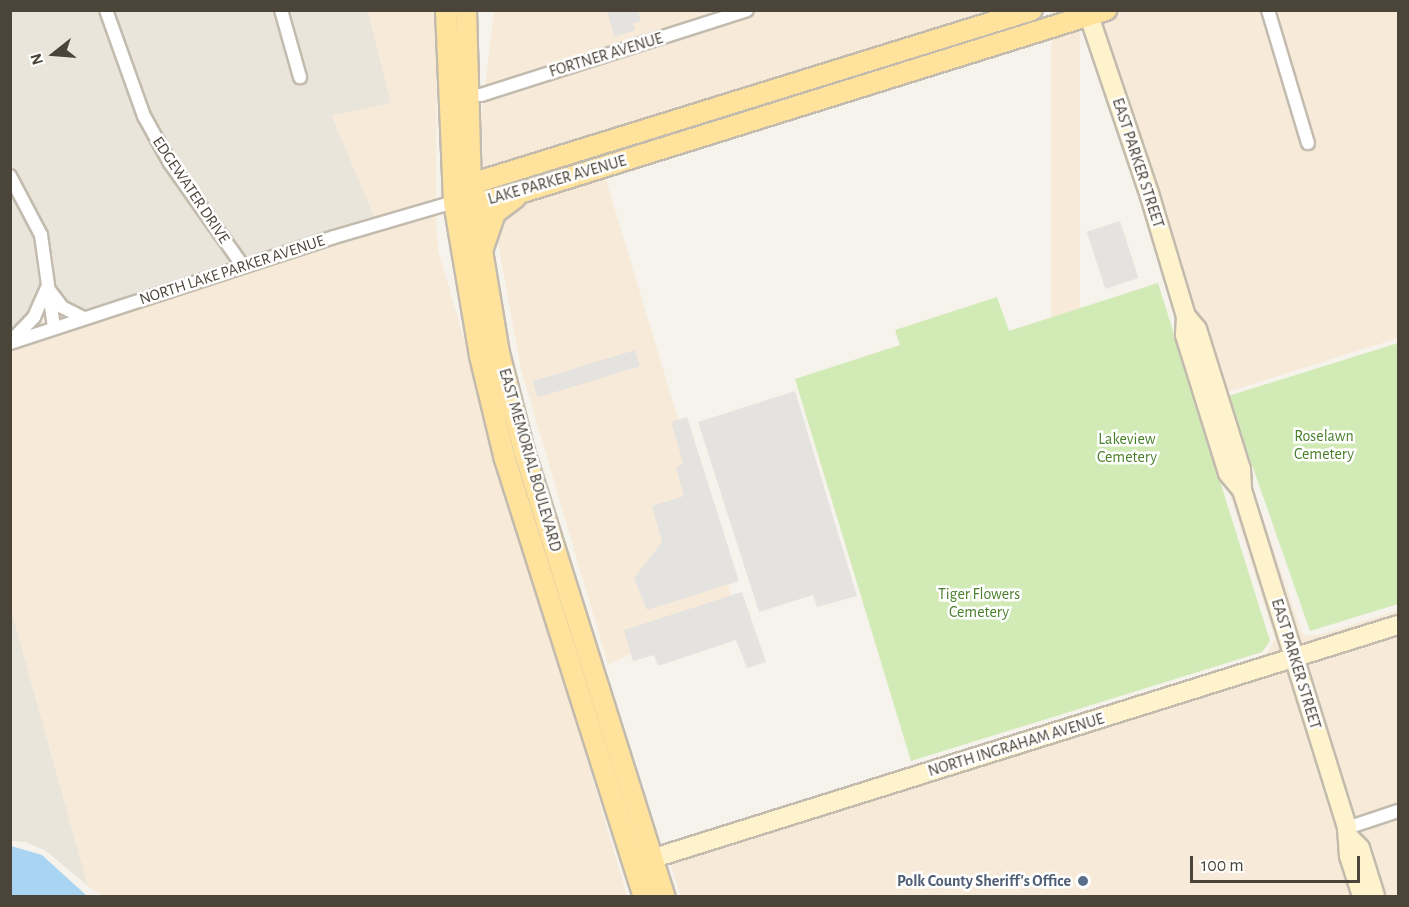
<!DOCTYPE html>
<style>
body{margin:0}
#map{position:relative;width:1409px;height:907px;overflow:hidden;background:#f6f3ec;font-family:"Alegreya Sans",sans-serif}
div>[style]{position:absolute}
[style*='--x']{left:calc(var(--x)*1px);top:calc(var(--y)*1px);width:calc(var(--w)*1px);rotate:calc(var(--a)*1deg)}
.residential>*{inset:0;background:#eae5da}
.commercial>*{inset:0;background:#f7ead8;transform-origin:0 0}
.green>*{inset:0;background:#d2eab5}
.parking>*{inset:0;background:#e5e3e0;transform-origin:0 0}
.water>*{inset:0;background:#a9d4f2}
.roads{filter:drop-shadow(2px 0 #c2bbae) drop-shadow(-2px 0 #c2bbae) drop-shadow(0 2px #c2bbae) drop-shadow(0 -2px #c2bbae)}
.street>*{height:12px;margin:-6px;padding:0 6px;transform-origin:6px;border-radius:6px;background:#fff}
.secondary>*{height:18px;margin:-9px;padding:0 9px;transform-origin:9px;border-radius:9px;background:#fff3cd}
.primary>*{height:20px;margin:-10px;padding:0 10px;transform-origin:10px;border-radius:10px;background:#ffe39c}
.dots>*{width:16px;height:16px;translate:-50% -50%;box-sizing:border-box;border:3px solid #fff;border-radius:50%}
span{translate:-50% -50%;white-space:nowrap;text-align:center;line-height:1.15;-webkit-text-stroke:5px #fff;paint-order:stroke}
.street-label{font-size:16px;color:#4b4439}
.park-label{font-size:16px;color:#4a7f2a}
.service-label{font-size:16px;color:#4e5e75;font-weight:700}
.right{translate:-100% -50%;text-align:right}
.frame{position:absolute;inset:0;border:12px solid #4b4439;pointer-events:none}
.north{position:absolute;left:24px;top:24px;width:60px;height:60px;-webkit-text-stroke:4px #fff;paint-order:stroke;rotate:253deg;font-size:16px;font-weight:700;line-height:24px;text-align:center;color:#4b4439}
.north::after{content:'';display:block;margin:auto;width:21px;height:27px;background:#4b4439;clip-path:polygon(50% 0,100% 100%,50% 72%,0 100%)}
.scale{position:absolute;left:1190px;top:856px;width:170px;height:27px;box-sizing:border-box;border:3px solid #4b4439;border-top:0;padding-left:8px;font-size:18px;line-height:21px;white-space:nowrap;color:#4b4439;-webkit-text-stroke:4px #fff;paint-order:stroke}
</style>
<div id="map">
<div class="residential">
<i style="clip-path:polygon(11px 11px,99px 11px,138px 119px,164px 166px,233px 263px,84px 311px,67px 302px,55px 286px,53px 256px,39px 214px,11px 164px)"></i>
<i style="clip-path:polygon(112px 11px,274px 11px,295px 84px,308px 81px,288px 11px,368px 11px,392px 103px,332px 116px,375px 218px,246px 259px,176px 160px,150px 113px)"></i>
<i style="clip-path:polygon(10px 189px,34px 237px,42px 275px,29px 314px,10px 333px)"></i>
<i style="clip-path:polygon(11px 609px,88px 886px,46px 851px,25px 842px,11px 841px)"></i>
</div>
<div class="commercial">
<i style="clip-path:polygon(368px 11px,437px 11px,436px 201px,375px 218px,332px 116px,391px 103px)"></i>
<i style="clip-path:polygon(494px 11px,730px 11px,485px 88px)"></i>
<i style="clip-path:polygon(755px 11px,1012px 11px,485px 174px,478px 139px,483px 100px,732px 22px)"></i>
<i style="left:1051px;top:11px;width:29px;height:589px"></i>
<i style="clip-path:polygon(1126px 11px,1261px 11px,1304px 151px,1316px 147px,1274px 11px,1398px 11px,1398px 338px,1224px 393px,1193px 314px,1099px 19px)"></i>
<i style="clip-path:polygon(604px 173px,733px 602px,608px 665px,521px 369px,495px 227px,501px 217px,528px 196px)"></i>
<i style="clip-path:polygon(436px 213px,438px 250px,627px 896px,102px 896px,88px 886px,11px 609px,10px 350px)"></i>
<i style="clip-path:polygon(1248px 473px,1302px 633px,1309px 636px,1326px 633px,1398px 610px,1398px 619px,1299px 651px,1249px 492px)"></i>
<i style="clip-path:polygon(1225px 479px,1235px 492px,1287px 655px,930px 766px,928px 762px,1266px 656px,1275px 639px)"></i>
<i style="clip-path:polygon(1398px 631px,1398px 805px,1352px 820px,1303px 663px)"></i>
<i style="clip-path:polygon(1290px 667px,1343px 837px,1355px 896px,681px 896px,669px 859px)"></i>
<i style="clip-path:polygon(1398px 817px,1398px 896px,1381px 896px,1355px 831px)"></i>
</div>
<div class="green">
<i style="clip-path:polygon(1158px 283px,1270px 641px,1262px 652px,911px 761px,795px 379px,900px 345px,895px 330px,997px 297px,1009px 331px)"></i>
<i style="clip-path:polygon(1398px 343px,1398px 604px,1310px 631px,1228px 396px)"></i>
</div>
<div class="parking">
<i style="clip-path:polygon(607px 11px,638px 11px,641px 21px,633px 23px,635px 30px,615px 37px)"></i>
<i style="left:1120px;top:221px;width:60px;height:35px;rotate:72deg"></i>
<i style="left:635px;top:350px;width:17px;height:107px;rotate:73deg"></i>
<i style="clip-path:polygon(795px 391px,857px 596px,817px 607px,813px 595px,759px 612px,698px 422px)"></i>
<i style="clip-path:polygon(687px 417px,739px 581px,647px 610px,634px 578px,662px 542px,652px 506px,684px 496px,676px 468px,683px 463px,671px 422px)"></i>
<i style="clip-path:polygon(742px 592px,766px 662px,747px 668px,736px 640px,658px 666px,654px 655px,633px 661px,624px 630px)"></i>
</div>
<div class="water">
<i style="clip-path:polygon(11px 846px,42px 855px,87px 896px,11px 896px)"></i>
</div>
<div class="roads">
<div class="street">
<i style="--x:106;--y:10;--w:113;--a:70.3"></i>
<i style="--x:144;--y:116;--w:54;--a:61"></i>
<i style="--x:170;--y:163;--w:126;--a:54.7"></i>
<i style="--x:281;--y:10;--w:70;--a:74.2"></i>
<i style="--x:1268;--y:10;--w:139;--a:73.3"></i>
<i style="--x:466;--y:95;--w:15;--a:0"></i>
<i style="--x:481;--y:95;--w:279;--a:-17.7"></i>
<i style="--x:10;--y:176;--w:67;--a:62.3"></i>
<i style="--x:41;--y:235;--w:94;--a:82"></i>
<i style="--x:50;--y:291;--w:20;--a:53"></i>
<i style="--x:62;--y:307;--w:25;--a:27"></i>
<i style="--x:12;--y:340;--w:32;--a:-46"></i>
<i style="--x:34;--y:317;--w:32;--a:-66"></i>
<i style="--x:10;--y:343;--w:341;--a:-18.1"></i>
<i style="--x:334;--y:237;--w:125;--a:-16.3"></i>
<i style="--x:1347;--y:828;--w:54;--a:-18.4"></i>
</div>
<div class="secondary">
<i style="--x:1087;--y:10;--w:193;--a:71.3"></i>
<i style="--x:1149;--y:193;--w:128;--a:73.3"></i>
<i style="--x:1186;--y:316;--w:19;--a:93"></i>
<i style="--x:1185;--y:335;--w:145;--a:72.7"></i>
<i style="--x:1228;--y:473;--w:22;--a:51"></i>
<i style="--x:1186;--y:316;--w:17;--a:50"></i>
<i style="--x:1197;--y:329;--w:147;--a:72.6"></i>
<i style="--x:1241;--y:469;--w:21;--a:87"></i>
<i style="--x:1242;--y:490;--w:354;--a:72.7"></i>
<i style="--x:1347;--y:828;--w:28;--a:86"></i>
<i style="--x:1349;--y:856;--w:42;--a:72"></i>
<i style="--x:1350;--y:838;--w:14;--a:45"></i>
<i style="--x:1360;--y:848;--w:50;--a:72.6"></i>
<i style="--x:638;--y:863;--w:796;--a:-17.39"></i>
</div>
<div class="primary">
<i style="--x:446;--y:10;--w:192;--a:87.6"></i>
<i style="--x:454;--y:202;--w:156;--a:80.4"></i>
<i style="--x:480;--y:356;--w:106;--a:76.4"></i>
<i style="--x:505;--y:459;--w:459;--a:72.4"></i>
<i style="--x:466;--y:10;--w:174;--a:88.4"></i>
<i style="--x:471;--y:184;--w:171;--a:80.6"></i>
<i style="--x:499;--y:353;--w:101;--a:75.7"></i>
<i style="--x:524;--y:451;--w:467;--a:72.5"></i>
<i style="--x:462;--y:193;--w:13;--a:-45"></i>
<i style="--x:471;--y:184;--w:587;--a:-17.23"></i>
<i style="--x:463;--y:203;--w:10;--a:6"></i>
<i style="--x:473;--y:204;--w:55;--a:-13.8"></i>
<i style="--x:526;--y:191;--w:608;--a:-17.33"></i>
<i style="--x:483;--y:248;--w:37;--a:-71"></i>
<i style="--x:495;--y:213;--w:26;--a:-37"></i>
</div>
</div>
<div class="dots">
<i style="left:1083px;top:881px;background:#5c6f8a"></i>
</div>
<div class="street-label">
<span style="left:606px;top:55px;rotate:-17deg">FORTNER AVENUE</span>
<span style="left:1138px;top:163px;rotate:72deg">EAST PARKER STREET</span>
<span style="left:557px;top:180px;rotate:-16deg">LAKE PARKER AVENUE</span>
<span style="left:191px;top:190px;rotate:56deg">EDGEWATER DRIVE</span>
<span style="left:232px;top:270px;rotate:-18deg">NORTH LAKE PARKER AVENUE</span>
<span style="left:530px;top:460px;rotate:74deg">EAST MEMORIAL BOULEVARD</span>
<span style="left:1296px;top:664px;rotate:73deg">EAST PARKER STREET</span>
<span style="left:1016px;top:745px;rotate:-17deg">NORTH INGRAHAM AVENUE</span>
</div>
<div class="park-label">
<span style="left:1324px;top:445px">Roselawn<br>Cemetery</span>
<span style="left:1127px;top:448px">Lakeview<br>Cemetery</span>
<span style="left:979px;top:603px">Tiger Flowers<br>Cemetery</span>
</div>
<div class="service-label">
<span class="right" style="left:1071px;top:881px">Polk County Sheriff's Office</span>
</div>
<div class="frame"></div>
<div class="north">N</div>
<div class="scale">100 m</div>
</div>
